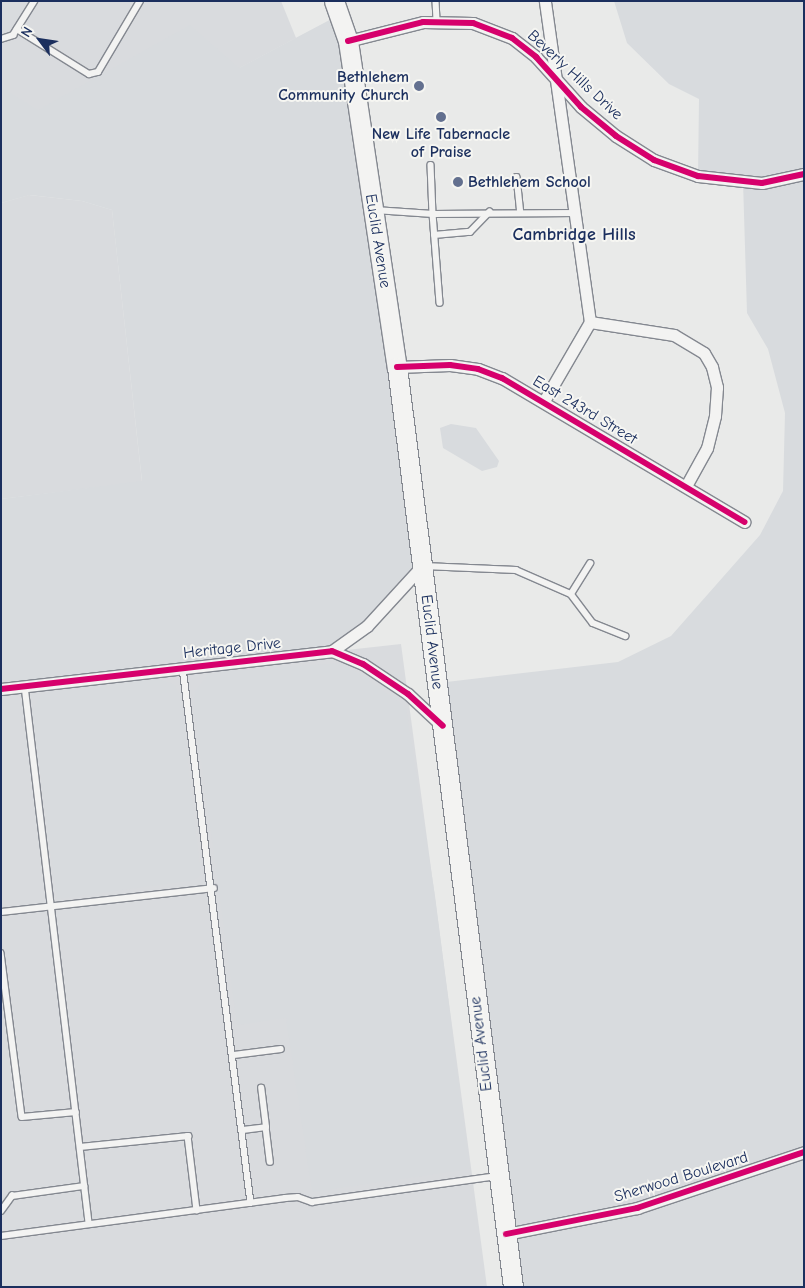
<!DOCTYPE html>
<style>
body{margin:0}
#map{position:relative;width:805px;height:1288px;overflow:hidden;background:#e9eae9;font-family:"Comic Neue",sans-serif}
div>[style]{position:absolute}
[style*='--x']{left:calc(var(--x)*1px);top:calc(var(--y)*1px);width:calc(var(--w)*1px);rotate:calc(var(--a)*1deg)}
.built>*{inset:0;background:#d9dbde}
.green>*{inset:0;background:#d8dbde}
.roads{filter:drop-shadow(1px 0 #848890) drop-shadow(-1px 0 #848890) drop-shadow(0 1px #848890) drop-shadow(0 -1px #848890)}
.lane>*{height:5.5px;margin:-2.75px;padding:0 2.75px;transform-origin:2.75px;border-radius:2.75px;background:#f3f3f2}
.street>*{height:11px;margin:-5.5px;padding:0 5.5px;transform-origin:5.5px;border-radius:5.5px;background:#f3f3f2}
.primary>*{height:19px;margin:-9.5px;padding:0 9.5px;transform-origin:9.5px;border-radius:9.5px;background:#f3f3f2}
.cycleway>*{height:6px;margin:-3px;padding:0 3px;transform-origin:3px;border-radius:3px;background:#d6006c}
.dots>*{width:14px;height:14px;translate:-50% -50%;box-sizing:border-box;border:2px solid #f6f6f2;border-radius:50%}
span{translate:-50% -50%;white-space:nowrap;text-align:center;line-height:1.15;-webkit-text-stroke:4px #f6f6f2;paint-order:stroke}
.street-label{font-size:16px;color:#1b2f5e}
.poi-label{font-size:16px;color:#1b2f5e;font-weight:700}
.right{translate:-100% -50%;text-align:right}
.left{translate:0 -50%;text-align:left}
.neighbourhood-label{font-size:18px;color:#1b2f5e;font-weight:700}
.frame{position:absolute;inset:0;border:2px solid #1b2f5e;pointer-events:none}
.north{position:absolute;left:15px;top:15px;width:50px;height:50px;-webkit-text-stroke:4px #f6f6f2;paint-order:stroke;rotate:301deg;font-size:14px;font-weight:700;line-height:20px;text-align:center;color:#1b2f5e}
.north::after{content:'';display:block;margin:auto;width:18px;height:22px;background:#1b2f5e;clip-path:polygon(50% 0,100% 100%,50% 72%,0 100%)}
</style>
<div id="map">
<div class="built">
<i style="clip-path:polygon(1px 1px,281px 1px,296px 38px,82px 152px,1px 164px)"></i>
<i style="clip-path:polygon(29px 195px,82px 201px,112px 210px,142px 482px,1px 499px,1px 203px)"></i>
<i style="clip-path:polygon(401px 644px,487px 1287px,1px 1287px,1px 688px)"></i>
</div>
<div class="green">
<i style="clip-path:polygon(614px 1px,804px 1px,804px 1287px,513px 1287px,438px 683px,618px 662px,671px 636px,760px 535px,783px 491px,785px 413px,768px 349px,747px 313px,743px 181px,698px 176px,699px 99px,669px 84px,627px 43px)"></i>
<i style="clip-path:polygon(339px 15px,422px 566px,332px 651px,1px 689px,1px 499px,142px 481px,112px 210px,82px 201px,30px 195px,1px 203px,1px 87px,38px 110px,190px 25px,239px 68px)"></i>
<i style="clip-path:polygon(451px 424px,476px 428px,499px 461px,497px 467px,482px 471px,443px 448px,440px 428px)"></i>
<i style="clip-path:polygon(344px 663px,406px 707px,435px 896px,470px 1169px,312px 1192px,286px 1018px,237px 1025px,194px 708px,195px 691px,207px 675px,222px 671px)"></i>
<i style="clip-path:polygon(155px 678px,174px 684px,180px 694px,201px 875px,195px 880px,57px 899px,32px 710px,41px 695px,52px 691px)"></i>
</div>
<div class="roads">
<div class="lane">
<i style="--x:436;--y:1;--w:20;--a:87"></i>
<i style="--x:17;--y:29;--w:85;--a:32"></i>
<i style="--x:89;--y:74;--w:9;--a:-13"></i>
<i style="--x:98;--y:72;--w:82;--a:-59.4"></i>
<i style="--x:1;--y:39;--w:13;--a:-18"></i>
<i style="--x:13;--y:35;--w:40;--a:-58"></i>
<i style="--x:431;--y:165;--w:49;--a:87.7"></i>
<i style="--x:433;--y:214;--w:143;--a:-0.4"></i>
<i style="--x:517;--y:177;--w:36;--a:84"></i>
<i style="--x:375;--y:210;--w:58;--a:3.9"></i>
<i style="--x:433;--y:214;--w:89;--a:85.5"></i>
<i style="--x:434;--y:235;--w:36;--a:-5"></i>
<i style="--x:470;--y:232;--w:28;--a:-46"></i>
<i style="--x:424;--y:566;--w:92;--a:2.5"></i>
<i style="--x:516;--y:570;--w:60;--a:23.6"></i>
<i style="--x:571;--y:594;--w:36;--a:53"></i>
<i style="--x:593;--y:623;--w:35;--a:22"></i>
<i style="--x:571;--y:594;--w:36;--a:-58"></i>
<i style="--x:183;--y:668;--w:539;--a:82.76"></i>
<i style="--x:25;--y:686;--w:541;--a:83.2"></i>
<i style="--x:1;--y:912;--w:214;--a:-6.4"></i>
<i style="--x:1;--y:953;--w:165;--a:82.7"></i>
<i style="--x:22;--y:1117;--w:54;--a:-5.3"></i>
<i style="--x:234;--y:1055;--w:47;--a:-7.3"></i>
<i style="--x:266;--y:1127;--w:35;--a:83"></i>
<i style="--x:243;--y:1130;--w:23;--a:-7"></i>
<i style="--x:266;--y:1127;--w:39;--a:-97"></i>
<i style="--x:80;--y:1147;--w:109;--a:-5.8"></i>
<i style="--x:188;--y:1136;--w:75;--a:83.1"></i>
<i style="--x:1;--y:1211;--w:19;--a:-54"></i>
<i style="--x:12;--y:1196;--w:73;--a:-7.9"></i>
<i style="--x:1;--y:1236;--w:287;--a:-7.6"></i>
<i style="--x:285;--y:1198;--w:13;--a:-4"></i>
<i style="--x:298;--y:1197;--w:15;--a:20"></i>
<i style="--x:312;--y:1202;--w:186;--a:-8"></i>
</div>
<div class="street">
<i style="--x:348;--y:41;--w:77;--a:-14.2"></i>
<i style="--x:423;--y:22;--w:50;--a:1.1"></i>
<i style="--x:473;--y:23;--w:42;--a:21"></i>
<i style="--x:512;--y:38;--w:31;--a:38"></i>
<i style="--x:536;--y:57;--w:67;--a:48"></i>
<i style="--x:581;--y:107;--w:45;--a:39.6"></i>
<i style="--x:616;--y:136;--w:45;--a:32.3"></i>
<i style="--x:654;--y:160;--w:47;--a:20"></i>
<i style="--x:698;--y:176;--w:64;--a:6.2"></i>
<i style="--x:762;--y:183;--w:43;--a:-12.1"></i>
<i style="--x:590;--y:322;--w:85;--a:8.8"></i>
<i style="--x:674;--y:335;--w:35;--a:31"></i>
<i style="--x:704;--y:353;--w:16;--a:60"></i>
<i style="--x:712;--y:367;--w:21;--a:76"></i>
<i style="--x:717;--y:387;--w:29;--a:94"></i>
<i style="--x:715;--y:416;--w:33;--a:104"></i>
<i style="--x:707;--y:448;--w:43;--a:118.9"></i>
<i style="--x:397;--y:367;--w:53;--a:-2.2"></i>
<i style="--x:450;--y:365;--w:28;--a:8"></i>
<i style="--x:478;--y:369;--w:26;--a:21"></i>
<i style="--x:502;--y:378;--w:282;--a:30.7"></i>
<i style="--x:544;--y:401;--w:91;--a:-59.8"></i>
<i style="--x:590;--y:322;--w:324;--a:-98"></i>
<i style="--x:332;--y:651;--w:43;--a:-35.5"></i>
<i style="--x:367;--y:626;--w:81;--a:-47.5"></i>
<i style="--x:1;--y:689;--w:333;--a:-6.5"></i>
<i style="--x:332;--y:651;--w:34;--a:23"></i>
<i style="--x:363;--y:664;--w:54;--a:33.7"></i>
<i style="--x:408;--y:694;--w:45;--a:43.2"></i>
<i style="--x:506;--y:1234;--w:134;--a:-11.2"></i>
<i style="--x:637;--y:1208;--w:176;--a:-18.5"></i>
</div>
<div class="primary">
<i style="--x:334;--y:1;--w:42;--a:70.7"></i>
<i style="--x:348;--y:41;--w:330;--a:81.5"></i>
<i style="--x:397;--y:367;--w:927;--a:82.81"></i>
</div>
</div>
<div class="cycleway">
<i style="--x:348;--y:41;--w:77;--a:-14.2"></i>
<i style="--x:423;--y:22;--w:50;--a:1.1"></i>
<i style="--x:473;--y:23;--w:42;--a:21"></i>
<i style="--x:512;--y:38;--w:31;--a:38"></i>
<i style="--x:536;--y:57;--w:67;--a:48"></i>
<i style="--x:581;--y:107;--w:45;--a:39.6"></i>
<i style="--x:616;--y:136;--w:45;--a:32.3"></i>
<i style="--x:654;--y:160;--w:47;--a:20"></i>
<i style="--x:698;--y:176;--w:64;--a:6.2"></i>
<i style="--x:762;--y:183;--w:43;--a:-12.1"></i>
<i style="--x:397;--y:367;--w:53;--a:-2.2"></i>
<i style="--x:450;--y:365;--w:28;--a:8"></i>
<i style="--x:478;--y:369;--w:26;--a:21"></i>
<i style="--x:502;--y:378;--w:282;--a:30.7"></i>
<i style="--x:1;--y:689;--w:333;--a:-6.5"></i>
<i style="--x:332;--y:651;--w:34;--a:23"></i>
<i style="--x:363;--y:664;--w:54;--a:33.7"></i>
<i style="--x:408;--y:694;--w:47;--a:42.4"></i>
<i style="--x:506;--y:1234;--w:134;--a:-11.2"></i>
<i style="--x:637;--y:1208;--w:176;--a:-18.5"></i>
</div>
<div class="dots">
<i style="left:419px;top:86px;background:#63708f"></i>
<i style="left:441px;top:117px;background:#63708f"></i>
<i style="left:458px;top:182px;background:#63708f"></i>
</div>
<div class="street-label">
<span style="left:575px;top:75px;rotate:43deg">Beverly Hills Drive</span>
<span style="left:378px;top:241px;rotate:81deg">Euclid Avenue</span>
<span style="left:585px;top:410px;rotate:31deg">East 243rd Street</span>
<span style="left:432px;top:642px;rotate:83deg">Euclid Avenue</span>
<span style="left:232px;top:648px;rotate:-6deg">Heritage Drive</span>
<span style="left:481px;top:1044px;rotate:-97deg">Euclid Avenue</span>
<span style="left:681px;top:1177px;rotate:-17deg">Sherwood Boulevard</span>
</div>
<div class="poi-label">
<span class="right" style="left:409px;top:86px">Bethlehem<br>Community Church</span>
<span style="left:441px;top:143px">New Life Tabernacle<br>of Praise</span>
<span class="left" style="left:468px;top:182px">Bethlehem School</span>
</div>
<div class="neighbourhood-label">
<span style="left:574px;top:235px">Cambridge Hills</span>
</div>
<div class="frame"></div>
<div class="north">N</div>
</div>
